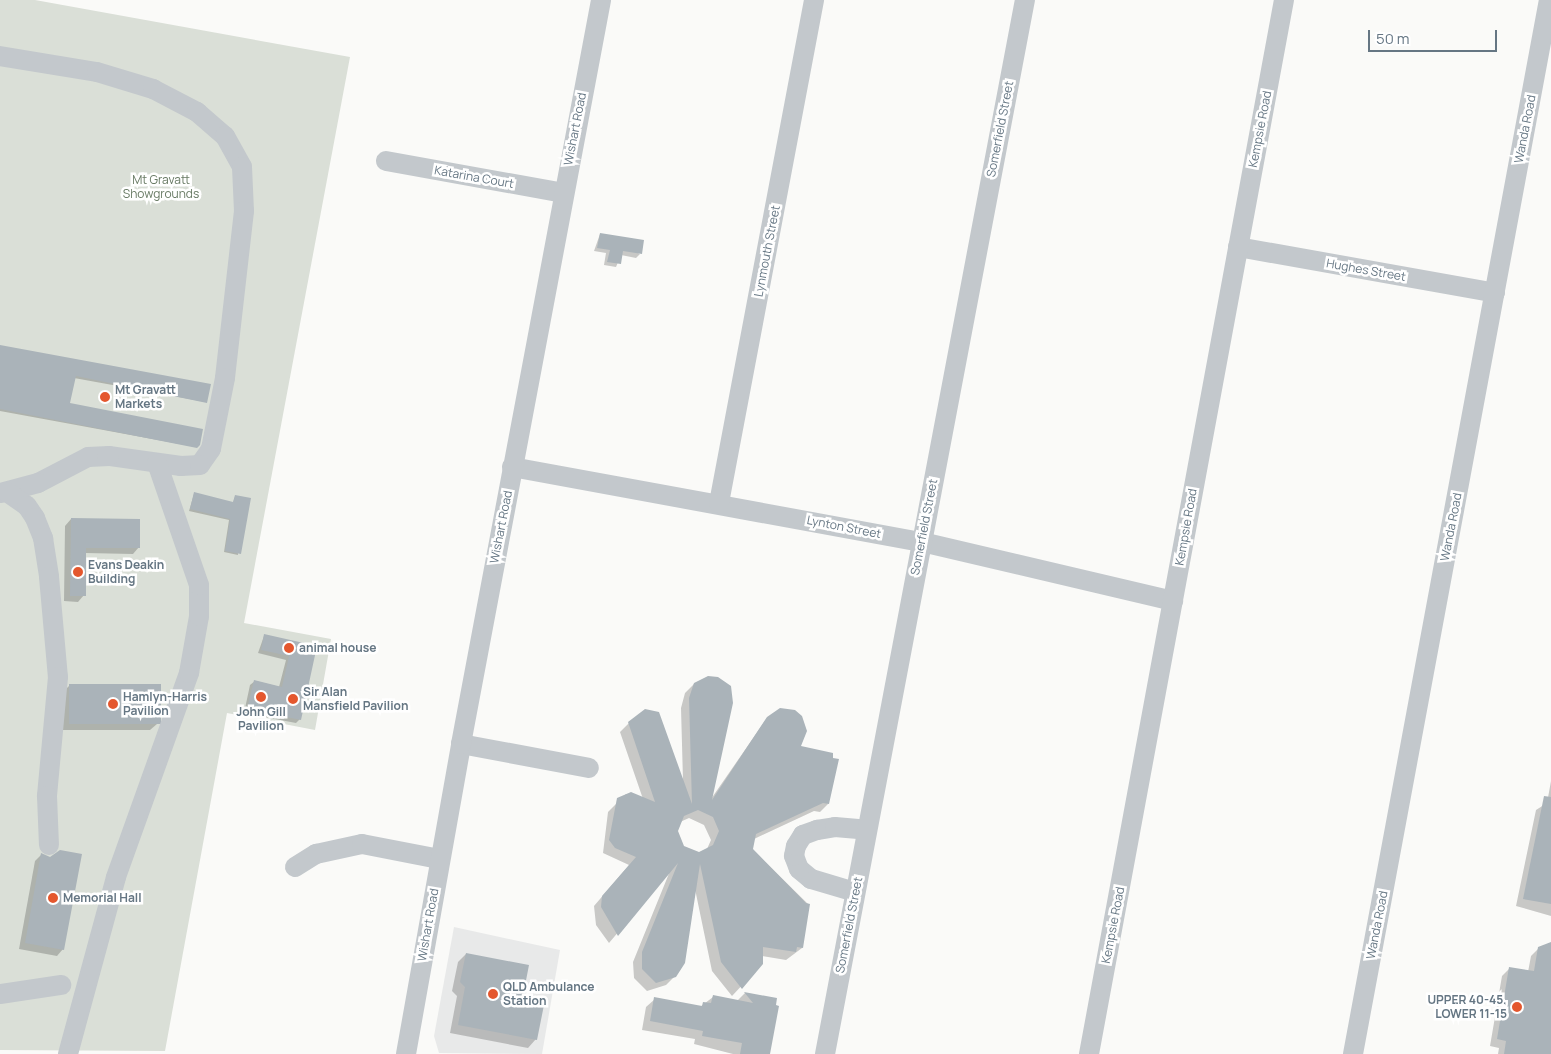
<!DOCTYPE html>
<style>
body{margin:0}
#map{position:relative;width:1551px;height:1054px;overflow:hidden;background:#fafaf8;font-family:Manrope,sans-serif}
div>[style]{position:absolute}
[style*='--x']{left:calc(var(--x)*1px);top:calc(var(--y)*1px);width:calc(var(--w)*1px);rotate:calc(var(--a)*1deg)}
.built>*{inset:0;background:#e8e9e9}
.green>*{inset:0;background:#dadfd7}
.shadow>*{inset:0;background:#0003}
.building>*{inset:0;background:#aab3b9;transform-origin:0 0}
.minor>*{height:20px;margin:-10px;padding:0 10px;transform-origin:10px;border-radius:10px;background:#c3c8cc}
.dots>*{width:14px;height:14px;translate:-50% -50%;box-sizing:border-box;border:2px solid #fff;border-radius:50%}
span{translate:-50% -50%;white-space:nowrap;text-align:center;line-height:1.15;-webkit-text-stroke:5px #fff;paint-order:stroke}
.street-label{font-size:12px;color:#657683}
.park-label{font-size:12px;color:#687a64}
.poi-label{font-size:12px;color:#657683;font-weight:700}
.left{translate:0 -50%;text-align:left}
.right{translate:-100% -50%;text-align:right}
.scale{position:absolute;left:1368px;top:30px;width:129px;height:22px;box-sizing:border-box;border:2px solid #657683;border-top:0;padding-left:6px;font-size:15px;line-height:18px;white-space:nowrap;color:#657683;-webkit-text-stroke:4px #fff;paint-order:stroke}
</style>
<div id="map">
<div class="built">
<i style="clip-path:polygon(454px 927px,560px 950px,542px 1054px,439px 1053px,434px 1036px)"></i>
</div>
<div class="green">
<i style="clip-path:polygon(0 0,35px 0,350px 57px,244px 623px,331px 639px,315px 730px,227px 713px,165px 1051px,0 1050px)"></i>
</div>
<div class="shadow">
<i style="clip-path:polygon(600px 234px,640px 254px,636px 258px,621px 255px,616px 267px,604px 265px,606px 253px,594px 251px)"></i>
<i style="clip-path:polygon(0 346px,206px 402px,74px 378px,69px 404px,196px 447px,0 411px)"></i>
<i style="clip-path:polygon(194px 494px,233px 503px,235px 497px,238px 555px,224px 552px,229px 520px,189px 511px)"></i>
<i style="clip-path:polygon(71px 519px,139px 547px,133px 554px,85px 553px,84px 595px,78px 602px,64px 601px,65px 526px)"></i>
<i style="clip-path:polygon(264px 636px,315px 647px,300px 719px,296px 723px,244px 713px,250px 685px,255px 681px,279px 687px,286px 660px,258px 653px)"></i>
<i style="clip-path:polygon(evenodd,694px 684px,711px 799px,767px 718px,799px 747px,828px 804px,820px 812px,814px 811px,754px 839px,752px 849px,809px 905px,802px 948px,786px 960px,762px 956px,762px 964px,732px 996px,712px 971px,695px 889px,675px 976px,666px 985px,647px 991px,634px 978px,633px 962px,670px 871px,609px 943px,596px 925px,594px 906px,629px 865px,603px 853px,608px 812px,626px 794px,643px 799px,620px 732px,629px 723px,683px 781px,681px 708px,685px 693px,694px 684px,689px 818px,704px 825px,711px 840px,707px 849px,699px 853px,683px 847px,676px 832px,680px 822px,689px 818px)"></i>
<i style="clip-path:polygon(70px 685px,157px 724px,150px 730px,60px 730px,63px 692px)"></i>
<i style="clip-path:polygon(1551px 781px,1551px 916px,1516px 906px,1536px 810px,1547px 803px)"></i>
<i style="clip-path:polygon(41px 855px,63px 949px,57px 956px,19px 949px,35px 861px)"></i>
<i style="clip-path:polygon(1551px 947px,1551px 1054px,1498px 1054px,1499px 1048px,1490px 1046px,1502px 976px,1510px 968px,1528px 972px,1531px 956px,1539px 948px)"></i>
<i style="clip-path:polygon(466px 954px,521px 1002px,536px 1039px,528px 1048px,450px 1033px,457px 996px,452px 991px,458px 962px)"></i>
<i style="clip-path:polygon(745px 993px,776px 999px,769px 1054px,733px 1054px,694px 1044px,695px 1039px,642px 1030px,646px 1007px,655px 999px,700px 1007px,713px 997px,737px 1001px)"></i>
</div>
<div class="building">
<i style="clip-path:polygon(600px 233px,644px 240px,642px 254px,623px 251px,621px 264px,607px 262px,610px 250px,597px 248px)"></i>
<i style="clip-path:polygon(0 345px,211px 384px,207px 403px,76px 376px,70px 403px,203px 429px,200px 445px,197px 448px,0 409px)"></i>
<i style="clip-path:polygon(194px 492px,233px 502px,235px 495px,251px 498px,241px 554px,225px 551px,230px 519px,190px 509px)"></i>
<i style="clip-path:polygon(71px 518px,140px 519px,140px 548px,86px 548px,86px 596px,70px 596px)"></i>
<i style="clip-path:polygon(264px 634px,317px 646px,301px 720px,247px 709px,254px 680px,282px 687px,289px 656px,261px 650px)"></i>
<i style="clip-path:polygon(evenodd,708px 676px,718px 677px,731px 686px,733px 703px,712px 800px,767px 717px,780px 708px,795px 710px,802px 716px,807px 731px,801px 746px,833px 753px,833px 758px,839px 759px,829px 804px,823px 803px,756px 834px,753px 849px,806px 903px,810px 904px,803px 948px,797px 947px,796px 952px,763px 947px,763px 964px,742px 989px,721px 962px,700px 864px,685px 963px,676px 977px,656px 983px,642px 969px,642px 952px,678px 863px,618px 936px,601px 907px,602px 896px,636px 857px,615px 848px,609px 840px,617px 798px,631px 792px,655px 802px,628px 722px,645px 709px,659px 712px,692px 804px,689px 698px,694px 683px,708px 676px,698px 810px,713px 817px,719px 831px,713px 845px,699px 852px,684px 846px,678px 831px,684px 816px,698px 810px)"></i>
<i style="left:69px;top:684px;width:92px;height:40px"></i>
<i style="clip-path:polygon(1544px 796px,1551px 797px,1551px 904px,1523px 899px)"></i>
<i style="clip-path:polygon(60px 850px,82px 854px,64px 950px,25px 943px,41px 853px,50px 857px)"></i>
<i style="clip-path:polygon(1551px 942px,1551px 1054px,1504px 1054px,1506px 1041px,1497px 1039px,1509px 967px,1534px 971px,1538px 947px)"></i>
<i style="clip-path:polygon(466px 953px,529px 965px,522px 1001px,544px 1005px,537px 1040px,458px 1025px,465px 987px,460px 982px)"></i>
<i style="clip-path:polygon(744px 992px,777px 998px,776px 1005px,779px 1006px,770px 1054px,740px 1054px,742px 1043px,702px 1036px,703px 1031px,650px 1021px,654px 997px,702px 1006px,703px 1002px,711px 1003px,713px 995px,753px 1003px)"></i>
</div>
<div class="minor">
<i style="--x:0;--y:56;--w:98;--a:9.4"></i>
<i style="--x:97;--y:72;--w:59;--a:16.9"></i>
<i style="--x:153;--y:89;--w:50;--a:27.6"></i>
<i style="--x:197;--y:112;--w:37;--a:41"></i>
<i style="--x:225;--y:136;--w:35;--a:61"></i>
<i style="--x:242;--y:167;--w:44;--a:87.4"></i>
<i style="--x:244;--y:211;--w:168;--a:96.5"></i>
<i style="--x:225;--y:378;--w:72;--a:101.2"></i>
<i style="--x:211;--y:449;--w:19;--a:125"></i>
<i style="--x:200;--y:465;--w:19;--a:177"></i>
<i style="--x:181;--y:466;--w:73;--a:-172.1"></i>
<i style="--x:109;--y:456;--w:21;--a:177"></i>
<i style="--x:88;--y:457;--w:56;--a:152.5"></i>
<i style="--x:38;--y:483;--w:39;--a:165"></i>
<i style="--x:386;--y:161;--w:180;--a:10.2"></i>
<i style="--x:1238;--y:247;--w:261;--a:10.1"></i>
<i style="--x:512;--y:467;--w:417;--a:10.4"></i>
<i style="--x:922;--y:542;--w:258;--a:13.2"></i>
<i style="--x:7;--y:492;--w:24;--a:35"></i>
<i style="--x:27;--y:506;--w:14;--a:56"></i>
<i style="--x:35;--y:518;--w:22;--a:68"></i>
<i style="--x:43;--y:538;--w:39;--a:81"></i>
<i style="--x:49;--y:577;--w:100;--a:84.9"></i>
<i style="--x:58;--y:677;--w:120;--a:95.3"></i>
<i style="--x:47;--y:796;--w:49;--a:87.7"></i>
<i style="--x:719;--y:503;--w:512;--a:-79.3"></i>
<i style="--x:461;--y:744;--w:130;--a:10.6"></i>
<i style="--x:295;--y:867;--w:25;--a:-32"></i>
<i style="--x:316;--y:854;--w:47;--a:-12.3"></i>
<i style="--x:362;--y:844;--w:78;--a:11"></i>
<i style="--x:855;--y:892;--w:46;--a:-163.5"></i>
<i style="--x:811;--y:879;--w:16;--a:-140"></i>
<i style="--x:799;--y:869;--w:14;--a:-111"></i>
<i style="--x:794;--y:856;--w:10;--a:-79"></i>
<i style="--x:796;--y:846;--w:13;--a:-58"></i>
<i style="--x:803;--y:835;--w:15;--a:-20"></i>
<i style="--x:817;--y:830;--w:18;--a:-9"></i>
<i style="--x:835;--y:827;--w:32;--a:5"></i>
<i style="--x:0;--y:994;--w:62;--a:-8.4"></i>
<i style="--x:68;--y:1054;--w:183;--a:-74.8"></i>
<i style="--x:116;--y:877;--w:217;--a:-70.3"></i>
<i style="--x:189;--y:673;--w:58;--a:-80"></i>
<i style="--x:199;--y:616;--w:31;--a:-90"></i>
<i style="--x:199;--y:585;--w:129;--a:-109"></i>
<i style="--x:406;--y:1054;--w:315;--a:-79.9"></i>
<i style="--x:461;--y:744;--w:757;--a:-79.34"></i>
<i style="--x:825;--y:1054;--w:1073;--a:-79.26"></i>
<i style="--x:1089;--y:1054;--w:1072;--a:-79.52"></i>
<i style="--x:1353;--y:1054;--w:1072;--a:-79.47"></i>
</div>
<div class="dots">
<i style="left:105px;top:397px;background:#e4572e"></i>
<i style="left:78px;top:572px;background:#e4572e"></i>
<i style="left:289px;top:648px;background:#e4572e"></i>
<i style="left:261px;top:697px;background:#e4572e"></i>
<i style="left:293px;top:699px;background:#e4572e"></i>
<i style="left:113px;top:704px;background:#e4572e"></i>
<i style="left:53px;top:898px;background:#e4572e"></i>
<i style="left:493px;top:994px;background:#e4572e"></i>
<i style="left:1517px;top:1007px;background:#e4572e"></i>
</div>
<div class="street-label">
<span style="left:575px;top:129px;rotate:-79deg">Wishart Road</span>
<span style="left:1000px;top:129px;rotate:-79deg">Somerfield Street</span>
<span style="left:1260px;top:129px;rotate:-79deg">Kempsie Road</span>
<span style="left:1525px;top:129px;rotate:-79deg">Wanda Road</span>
<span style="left:474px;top:177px;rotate:10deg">Katarina Court</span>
<span style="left:767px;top:251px;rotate:-79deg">Lynmouth Street</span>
<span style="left:1366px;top:270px;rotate:10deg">Hughes Street</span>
<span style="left:501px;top:527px;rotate:-79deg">Wishart Road</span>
<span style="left:844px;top:527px;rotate:11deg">Lynton Street</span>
<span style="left:924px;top:527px;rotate:-79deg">Somerfield Street</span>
<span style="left:1186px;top:527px;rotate:-80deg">Kempsie Road</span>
<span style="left:1451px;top:527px;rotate:-79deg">Wanda Road</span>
<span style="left:428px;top:925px;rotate:-80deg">Wishart Road</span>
<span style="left:849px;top:925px;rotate:-79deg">Somerfield Street</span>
<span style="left:1113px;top:925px;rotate:-79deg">Kempsie Road</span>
<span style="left:1377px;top:925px;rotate:-79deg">Wanda Road</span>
</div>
<div class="park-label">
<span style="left:161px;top:187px">Mt Gravatt<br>Showgrounds</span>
</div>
<div class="poi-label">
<span class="left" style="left:115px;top:397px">Mt Gravatt<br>Markets</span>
<span class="left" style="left:88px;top:572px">Evans Deakin<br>Building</span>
<span class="left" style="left:299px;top:648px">animal house</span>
<span class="left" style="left:303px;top:699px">Sir Alan<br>Mansfield Pavilion</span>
<span class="left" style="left:123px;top:704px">Hamlyn-Harris<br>Pavilion</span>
<span style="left:261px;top:719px">John Gill<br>Pavilion</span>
<span class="left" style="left:63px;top:898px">Memorial Hall</span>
<span class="left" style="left:503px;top:994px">QLD Ambulance<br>Station</span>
<span class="right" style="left:1507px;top:1007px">UPPER 40-45,<br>LOWER 11-15</span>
</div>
<div class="scale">50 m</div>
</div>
